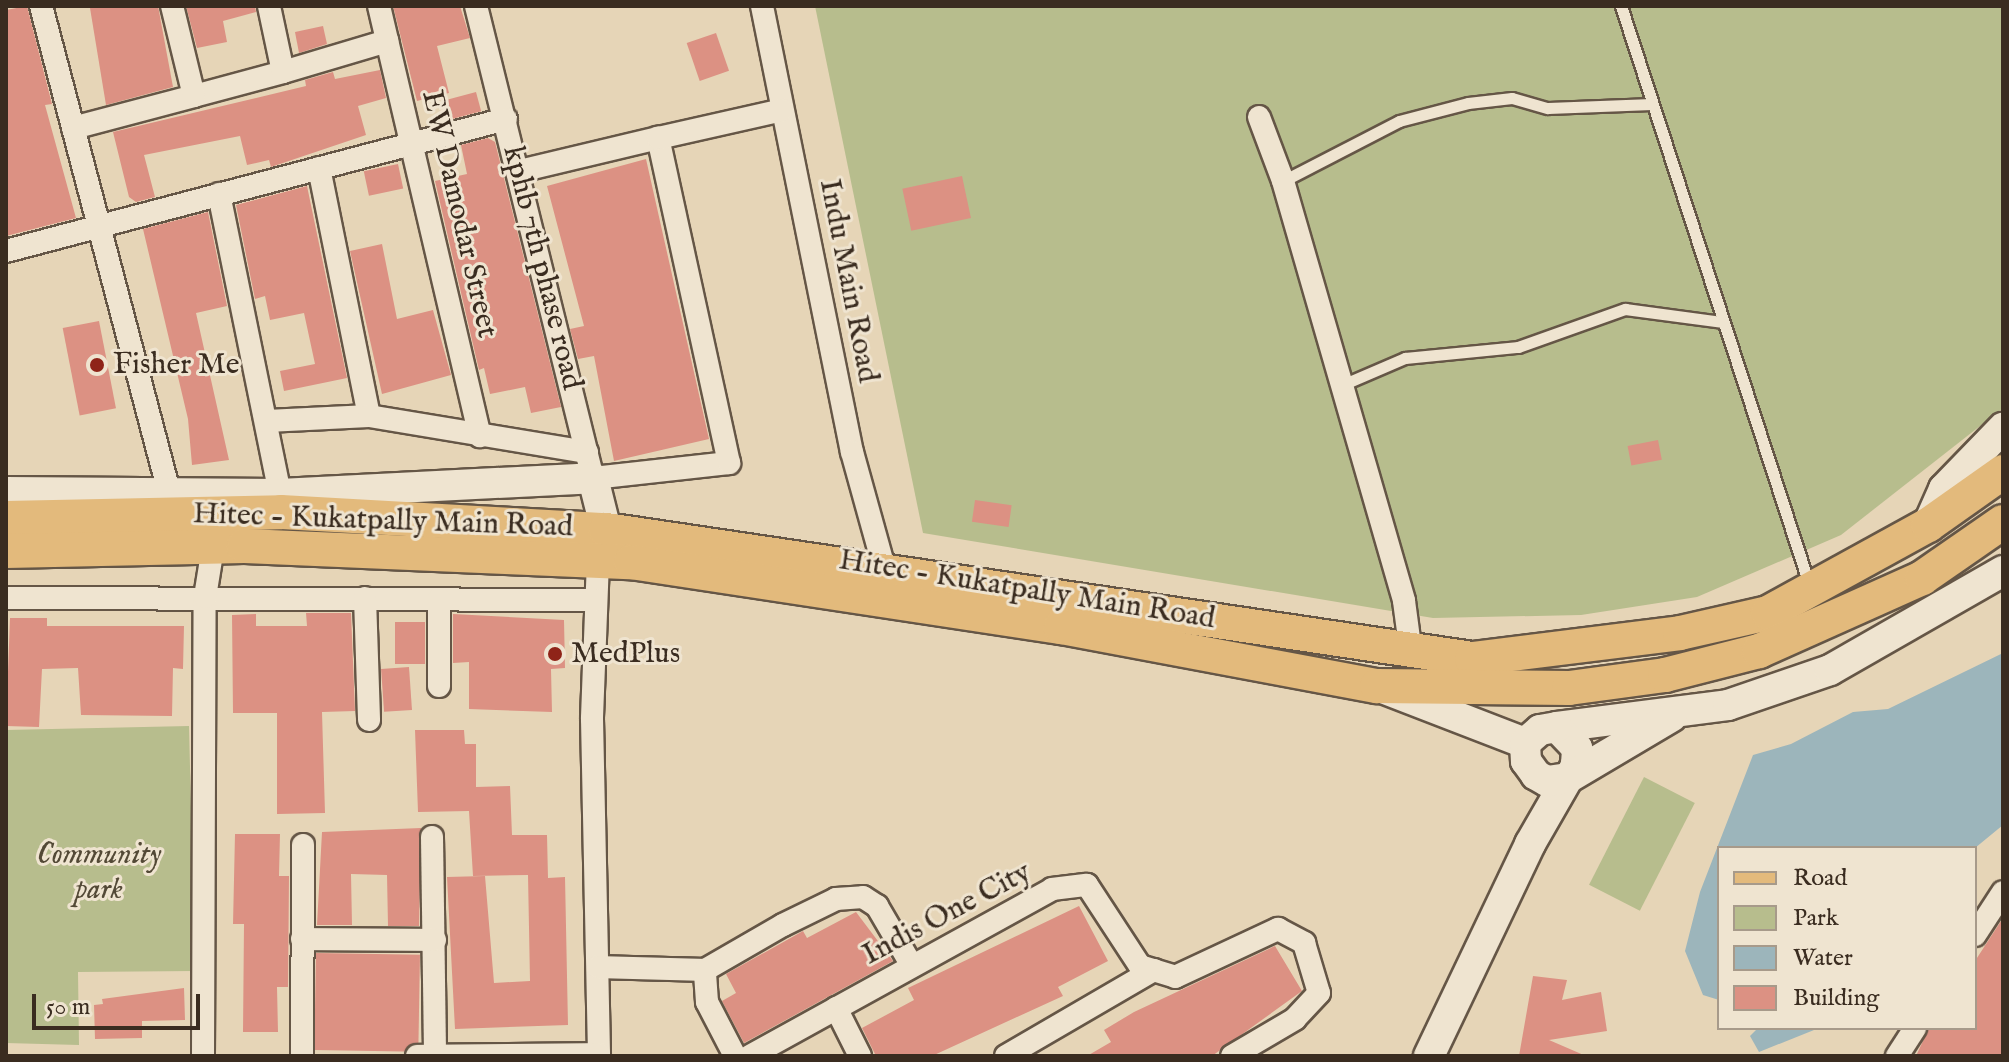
<!DOCTYPE html>
<style>
body{margin:0}
#map{position:relative;width:2009px;height:1062px;overflow:hidden;background:#e6d5b7;font-family:"IM FELL English",serif}
div>[style]{position:absolute}
[style*='--x']{left:calc(var(--x)*1px);top:calc(var(--y)*1px);width:calc(var(--w)*1px);rotate:calc(var(--a)*1deg)}
.green>*{inset:0;background:#b7bd8d;transform-origin:0 0}
.water>*{inset:0;background:#9cb5bb}
.building>*{inset:0;background:#dc9183;transform-origin:0 0}
.roads{filter:drop-shadow(2px 0 #655646) drop-shadow(-2px 0 #655646) drop-shadow(0 2px #655646) drop-shadow(0 -2px #655646)}
.lane>*{height:11px;margin:-5.5px;padding:0 5.5px;transform-origin:5.5px;border-radius:5.5px;background:#efe4d0}
.street>*{height:22px;margin:-11px;padding:0 11px;transform-origin:11px;border-radius:11px;background:#efe4d0}
.secondary>*{height:30px;margin:-15px;padding:0 15px;transform-origin:15px;border-radius:15px;background:#efe4d0}
.primary>*{height:34px;margin:-17px;padding:0 17px;transform-origin:17px;border-radius:17px;background:#e3ba7c}
.dots>*{width:22px;height:22px;translate:-50% -50%;box-sizing:border-box;border:4px solid #efe4d0;border-radius:50%}
span{translate:-50% -50%;white-space:nowrap;text-align:center;line-height:1.15;-webkit-text-stroke:6px #efe4d0;paint-order:stroke}
.street-label{font-size:30px;color:#3a2c20}
.poi-label{font-size:30px;color:#3a2c20}
.left{translate:0 -50%;text-align:left}
.park-label{font-size:30px;color:#534936;font-style:italic}
.frame{position:absolute;inset:0;border:8px solid #3a2c20;pointer-events:none}
.legend{position:absolute;left:1717px;top:846px;width:260px;height:184px;box-sizing:border-box;background:#efe4d0;border:2px solid #a79a8a;margin:0;padding:10px 14px;list-style:none;font-size:24px;color:#3a2c20}
.legend li{display:flex;align-items:center;gap:16px;height:40px}
.legend b{width:40px;border:2px solid #a79a8a}
.scale{position:absolute;left:32px;top:994px;width:168px;height:36px;box-sizing:border-box;border:4px solid #3a2c20;border-top:0;padding-left:10px;font-size:24px;line-height:28px;white-space:nowrap;color:#3a2c20;-webkit-text-stroke:6px #efe4d0;paint-order:stroke}
</style>
<div id="map">
<div class="green">
<i style="clip-path:polygon(815px 6px,2003px 6px,2003px 408px,1841px 535px,1697px 597px,1581px 615px,1433px 618px,923px 533px)"></i>
<i style="clip-path:polygon(189px 726px,195px 971px,78px 972px,79px 1045px,6px 1043px,6px 730px)"></i>
<i style="left:1644px;top:777px;width:57px;height:121px;rotate:27deg"></i>
</div>
<div class="water">
<i style="clip-path:polygon(2003px 653px,2003px 825px,1975px 848px,1719px 848px,1719px 1000px,1703px 995px,1685px 951px,1700px 892px,1753px 755px,1791px 744px,1853px 712px,1888px 709px)"></i>
<i style="clip-path:polygon(1758px 1028px,1819px 1028px,1759px 1052px,1750px 1036px)"></i>
</div>
<div class="building">
<i style="clip-path:polygon(27px 6px,52px 104px,45px 105px,76px 218px,6px 236px,6px 10px)"></i>
<i style="clip-path:polygon(158px 6px,173px 87px,106px 105px,90px 8px)"></i>
<i style="clip-path:polygon(186px 6px,255px 6px,256px 12px,223px 21px,227px 42px,197px 48px)"></i>
<i style="clip-path:polygon(393px 6px,460px 6px,470px 38px,437px 46px,449px 93px,417px 101px)"></i>
<i style="clip-path:polygon(323px 26px,327px 44px,299px 53px,295px 32px)"></i>
<i style="left:716px;top:33px;width:40px;height:31px;rotate:71deg"></i>
<i style="clip-path:polygon(380px 70px,386px 98px,358px 106px,366px 135px,271px 167px,269px 160px,247px 165px,240px 136px,144px 155px,155px 197px,136px 202px,129px 197px,113px 132px,306px 86px,305px 80px,333px 72px,335px 79px)"></i>
<i style="left:476px;top:92px;width:20px;height:31px;rotate:75deg"></i>
<i style="clip-path:polygon(488px 138px,495px 142px,561px 407px,531px 413px,525px 387px,490px 394px,484px 368px,479px 370px,435px 181px,467px 174px,461px 145px)"></i>
<i style="clip-path:polygon(646px 159px,709px 439px,614px 461px,594px 356px,578px 359px,570px 329px,584px 326px,547px 186px)"></i>
<i style="left:398px;top:164px;width:25px;height:35px;rotate:78deg"></i>
<i style="left:962px;top:176px;width:43px;height:61px;rotate:78deg"></i>
<i style="clip-path:polygon(307px 186px,347px 378px,284px 391px,280px 371px,315px 364px,304px 313px,270px 320px,265px 296px,255px 299px,236px 205px)"></i>
<i style="clip-path:polygon(208px 212px,227px 306px,196px 313px,229px 460px,192px 465px,188px 419px,143px 229px)"></i>
<i style="clip-path:polygon(382px 244px,397px 319px,433px 310px,451px 375px,382px 394px,350px 251px)"></i>
<i style="left:99px;top:321px;width:89px;height:37px;rotate:79deg"></i>
<i style="left:1658px;top:440px;width:20px;height:31px;rotate:79deg"></i>
<i style="left:975px;top:500px;width:37px;height:22px;rotate:8deg"></i>
<i style="clip-path:polygon(306px 613px,351px 613px,355px 711px,322px 712px,325px 813px,277px 814px,277px 713px,233px 713px,232px 615px,256px 614px,256px 626px,307px 626px)"></i>
<i style="clip-path:polygon(453px 614px,564px 620px,565px 668px,551px 669px,552px 712px,469px 709px,469px 662px,453px 663px)"></i>
<i style="clip-path:polygon(10px 618px,47px 618px,47px 626px,184px 626px,183px 669px,173px 668px,172px 716px,81px 715px,78px 668px,42px 669px,39px 727px,6px 726px)"></i>
<i style="left:425px;top:622px;width:42px;height:30px;rotate:90deg"></i>
<i style="left:409px;top:667px;width:43px;height:28px;rotate:86deg"></i>
<i style="clip-path:polygon(415px 730px,464px 730px,465px 744px,476px 744px,476px 787px,510px 786px,512px 835px,547px 835px,548px 878px,565px 877px,568px 1025px,455px 1029px,447px 877px,485px 876px,494px 983px,530px 981px,528px 875px,473px 876px,469px 811px,418px 812px)"></i>
<i style="clip-path:polygon(421px 828px,419px 926px,388px 926px,387px 875px,351px 874px,352px 925px,317px 925px,322px 832px)"></i>
<i style="clip-path:polygon(235px 834px,280px 834px,279px 876px,289px 876px,288px 987px,277px 987px,278px 1032px,243px 1032px,244px 924px,233px 924px)"></i>
<i style="clip-path:polygon(1079px 906px,1108px 961px,1058px 987px,1063px 996px,932px 1056px,876px 1056px,862px 1028px,914px 1000px,908px 988px)"></i>
<i style="clip-path:polygon(856px 912px,893px 961px,744px 1043px,722px 1001px,736px 993px,726px 974px,803px 931px,807px 938px)"></i>
<i style="clip-path:polygon(2003px 918px,2003px 1056px,1916px 1056px,1929px 1028px,1975px 1028px,1975px 961px)"></i>
<i style="clip-path:polygon(1275px 946px,1302px 991px,1212px 1056px,1087px 1056px,1111px 1042px,1104px 1030px,1134px 1012px)"></i>
<i style="left:316px;top:953px;width:104px;height:97px;rotate:1deg"></i>
<i style="clip-path:polygon(1533px 976px,1567px 980px,1562px 1000px,1601px 992px,1607px 1031px,1549px 1040px,1586px 1056px,1519px 1056px)"></i>
<i style="clip-path:polygon(184px 988px,185px 1020px,142px 1021px,142px 1038px,95px 1039px,94px 1005px,103px 1004px,102px 999px)"></i>
</div>
<div class="roads">
<div class="lane">
<i style="--x:1621;--y:6;--w:611;--a:71.98"></i>
<i style="--x:1283;--y:181;--w:131;--a:-27.3"></i>
<i style="--x:1399;--y:121;--w:71;--a:-14.6"></i>
<i style="--x:1468;--y:103;--w:44;--a:-6.5"></i>
<i style="--x:1512;--y:98;--w:37;--a:16"></i>
<i style="--x:1548;--y:108;--w:104;--a:-2.2"></i>
<i style="--x:1342;--y:385;--w:69;--a:-23.2"></i>
<i style="--x:1405;--y:358;--w:114;--a:-5.6"></i>
<i style="--x:1518;--y:347;--w:114;--a:-19.6"></i>
<i style="--x:1625;--y:309;--w:99;--a:7.6"></i>
</div>
<div class="street">
<i style="--x:41;--y:6;--w:518;--a:75.24"></i>
<i style="--x:379;--y:6;--w:442;--a:76.8"></i>
<i style="--x:476;--y:6;--w:486;--a:76.1"></i>
<i style="--x:593;--y:478;--w:137;--a:-6.3"></i>
<i style="--x:729;--y:463;--w:333;--a:-102.3"></i>
<i style="--x:658;--y:138;--w:143;--a:166.6"></i>
<i style="--x:762;--y:6;--w:455;--a:78.6"></i>
<i style="--x:852;--y:452;--w:119;--a:74.5"></i>
<i style="--x:283;--y:72;--w:109;--a:-16.6"></i>
<i style="--x:194;--y:96;--w:92;--a:-15.1"></i>
<i style="--x:283;--y:72;--w:67;--a:-102"></i>
<i style="--x:1259;--y:117;--w:68;--a:69.4"></i>
<i style="--x:1283;--y:181;--w:437;--a:73.9"></i>
<i style="--x:1404;--y:601;--w:45;--a:82.4"></i>
<i style="--x:73;--y:128;--w:125;--a:-14.8"></i>
<i style="--x:194;--y:96;--w:93;--a:-103.7"></i>
<i style="--x:658;--y:138;--w:127;--a:-12.7"></i>
<i style="--x:319;--y:168;--w:253;--a:78.6"></i>
<i style="--x:219;--y:194;--w:306;--a:78.5"></i>
<i style="--x:6;--y:251;--w:517;--a:-14.79"></i>
<i style="--x:267;--y:421;--w:102;--a:-2.8"></i>
<i style="--x:369;--y:416;--w:221;--a:9.4"></i>
<i style="--x:598;--y:561;--w:158;--a:92.2"></i>
<i style="--x:592;--y:719;--w:337;--a:88.8"></i>
<i style="--x:6;--y:598;--w:589;--a:0.19"></i>
<i style="--x:365;--y:598;--w:122;--a:88.1"></i>
<i style="--x:439;--y:599;--w:87;--a:90"></i>
<i style="--x:432;--y:837;--w:218;--a:89.2"></i>
<i style="--x:1975;--y:935;--w:51;--a:-56.9"></i>
<i style="--x:302;--y:939;--w:133;--a:0.4"></i>
<i style="--x:598;--y:967;--w:107;--a:1.6"></i>
<i style="--x:836;--y:1008;--w:54;--a:63.4"></i>
<i style="--x:203;--y:1056;--w:459;--a:-89.8"></i>
<i style="--x:205;--y:597;--w:51;--a:-80.9"></i>
<i style="--x:302;--y:1056;--w:211;--a:-89.7"></i>
<i style="--x:417;--y:1056;--w:182;--a:-0.6"></i>
<i style="--x:735;--y:1056;--w:61;--a:-117.4"></i>
<i style="--x:707;--y:1002;--w:32;--a:-94"></i>
<i style="--x:705;--y:970;--w:90;--a:-30"></i>
<i style="--x:783;--y:925;--w:59;--a:-26.1"></i>
<i style="--x:836;--y:899;--w:27;--a:-4"></i>
<i style="--x:863;--y:897;--w:17;--a:33"></i>
<i style="--x:877;--y:906;--w:69;--a:59.7"></i>
<i style="--x:750;--y:1056;--w:345;--a:-28.9"></i>
<i style="--x:1052;--y:889;--w:35;--a:-7"></i>
<i style="--x:1087;--y:885;--w:97;--a:56.8"></i>
<i style="--x:1140;--y:966;--w:37;--a:17"></i>
<i style="--x:1175;--y:977;--w:114;--a:-25"></i>
<i style="--x:1278;--y:929;--w:30;--a:28"></i>
<i style="--x:1304;--y:943;--w:52;--a:73.3"></i>
<i style="--x:1319;--y:993;--w:35;--a:133"></i>
<i style="--x:1295;--y:1019;--w:73;--a:149.6"></i>
<i style="--x:1006;--y:1056;--w:171;--a:-30.2"></i>
<i style="--x:1897;--y:1056;--w:33;--a:-57"></i>
</div>
<div class="secondary">
<i style="--x:6;--y:492;--w:274;--a:0.4"></i>
<i style="--x:280;--y:494;--w:313;--a:-2.9"></i>
<i style="--x:593;--y:478;--w:54;--a:76"></i>
<i style="--x:1928;--y:525;--w:39;--a:-66"></i>
<i style="--x:1944;--y:489;--w:85;--a:-46"></i>
<i style="--x:1385;--y:689;--w:150;--a:21.1"></i>
<i style="--x:1557;--y:727;--w:172;--a:-7.3"></i>
<i style="--x:1728;--y:705;--w:108;--a:-18.9"></i>
<i style="--x:1830;--y:670;--w:199;--a:-29.8"></i>
<i style="--x:1429;--y:1056;--w:235;--a:-64.5"></i>
<i style="--x:1530;--y:844;--w:76;--a:-60.1"></i>
<i style="--x:1568;--y:778;--w:10;--a:-53"></i>
<i style="--x:1574;--y:770;--w:6;--a:-72"></i>
<i style="--x:1576;--y:764;--w:16;--a:-86"></i>
<i style="--x:1577;--y:748;--w:29;--a:-134"></i>
<i style="--x:1557;--y:727;--w:17;--a:170"></i>
<i style="--x:1540;--y:730;--w:20;--a:139"></i>
<i style="--x:1525;--y:743;--w:18;--a:87"></i>
<i style="--x:1526;--y:761;--w:17;--a:54"></i>
<i style="--x:1536;--y:775;--w:13;--a:29"></i>
<i style="--x:1547;--y:781;--w:21;--a:-8"></i>
<i style="--x:1568;--y:778;--w:120;--a:-30.6"></i>
</div>
<div class="primary">
<i style="--x:6;--y:518;--w:275;--a:-1.2"></i>
<i style="--x:281;--y:512;--w:325;--a:3.2"></i>
<i style="--x:606;--y:530;--w:876;--a:8.47"></i>
<i style="--x:1472;--y:659;--w:210;--a:-7.1"></i>
<i style="--x:1680;--y:633;--w:90;--a:-12.8"></i>
<i style="--x:1768;--y:613;--w:183;--a:-28.8"></i>
<i style="--x:1928;--y:525;--w:92;--a:-35.2"></i>
<i style="--x:6;--y:551;--w:238;--a:-1.2"></i>
<i style="--x:244;--y:546;--w:387;--a:2.4"></i>
<i style="--x:631;--y:562;--w:435;--a:8.6"></i>
<i style="--x:1061;--y:627;--w:321;--a:10.6"></i>
<i style="--x:1377;--y:686;--w:192;--a:0.6"></i>
<i style="--x:1569;--y:688;--w:97;--a:-7.7"></i>
<i style="--x:1665;--y:675;--w:97;--a:-14.3"></i>
<i style="--x:1759;--y:651;--w:179;--a:-24.1"></i>
<i style="--x:1922;--y:578;--w:98;--a:-34.7"></i>
</div>
</div>
<div class="dots">
<i style="left:97px;top:365px;background:#8f2418"></i>
<i style="left:555px;top:654px;background:#8f2418"></i>
</div>
<div class="street-label">
<span style="left:459px;top:214px;rotate:77deg">EW Damodar Street</span>
<span style="left:542px;top:268px;rotate:76deg">kphb 7th phase road</span>
<span style="left:848px;top:281px;rotate:79deg">Indu Main Road</span>
<span style="left:383px;top:521px;rotate:2deg">Hitec - Kukatpally Main Road</span>
<span style="left:1027px;top:590px;rotate:9deg">Hitec - Kukatpally Main Road</span>
<span style="left:947px;top:914px;rotate:-28deg">Indis One City</span>
</div>
<div class="poi-label">
<span class="left" style="left:113px;top:365px">Fisher Me</span>
<span class="left" style="left:571px;top:654px">MedPlus</span>
</div>
<div class="park-label">
<span style="left:99px;top:872px">Community<br>park</span>
</div>
<div class="frame"></div>
<ul class="legend">
<li><b style="height:10px;background:#e3ba7c"></b>Road</li>
<li><b style="height:22px;background:#b7bd8d"></b>Park</li>
<li><b style="height:22px;background:#9cb5bb"></b>Water</li>
<li><b style="height:22px;background:#dc9183"></b>Building</li>
</ul>
<div class="scale">50 m</div>
</div>
